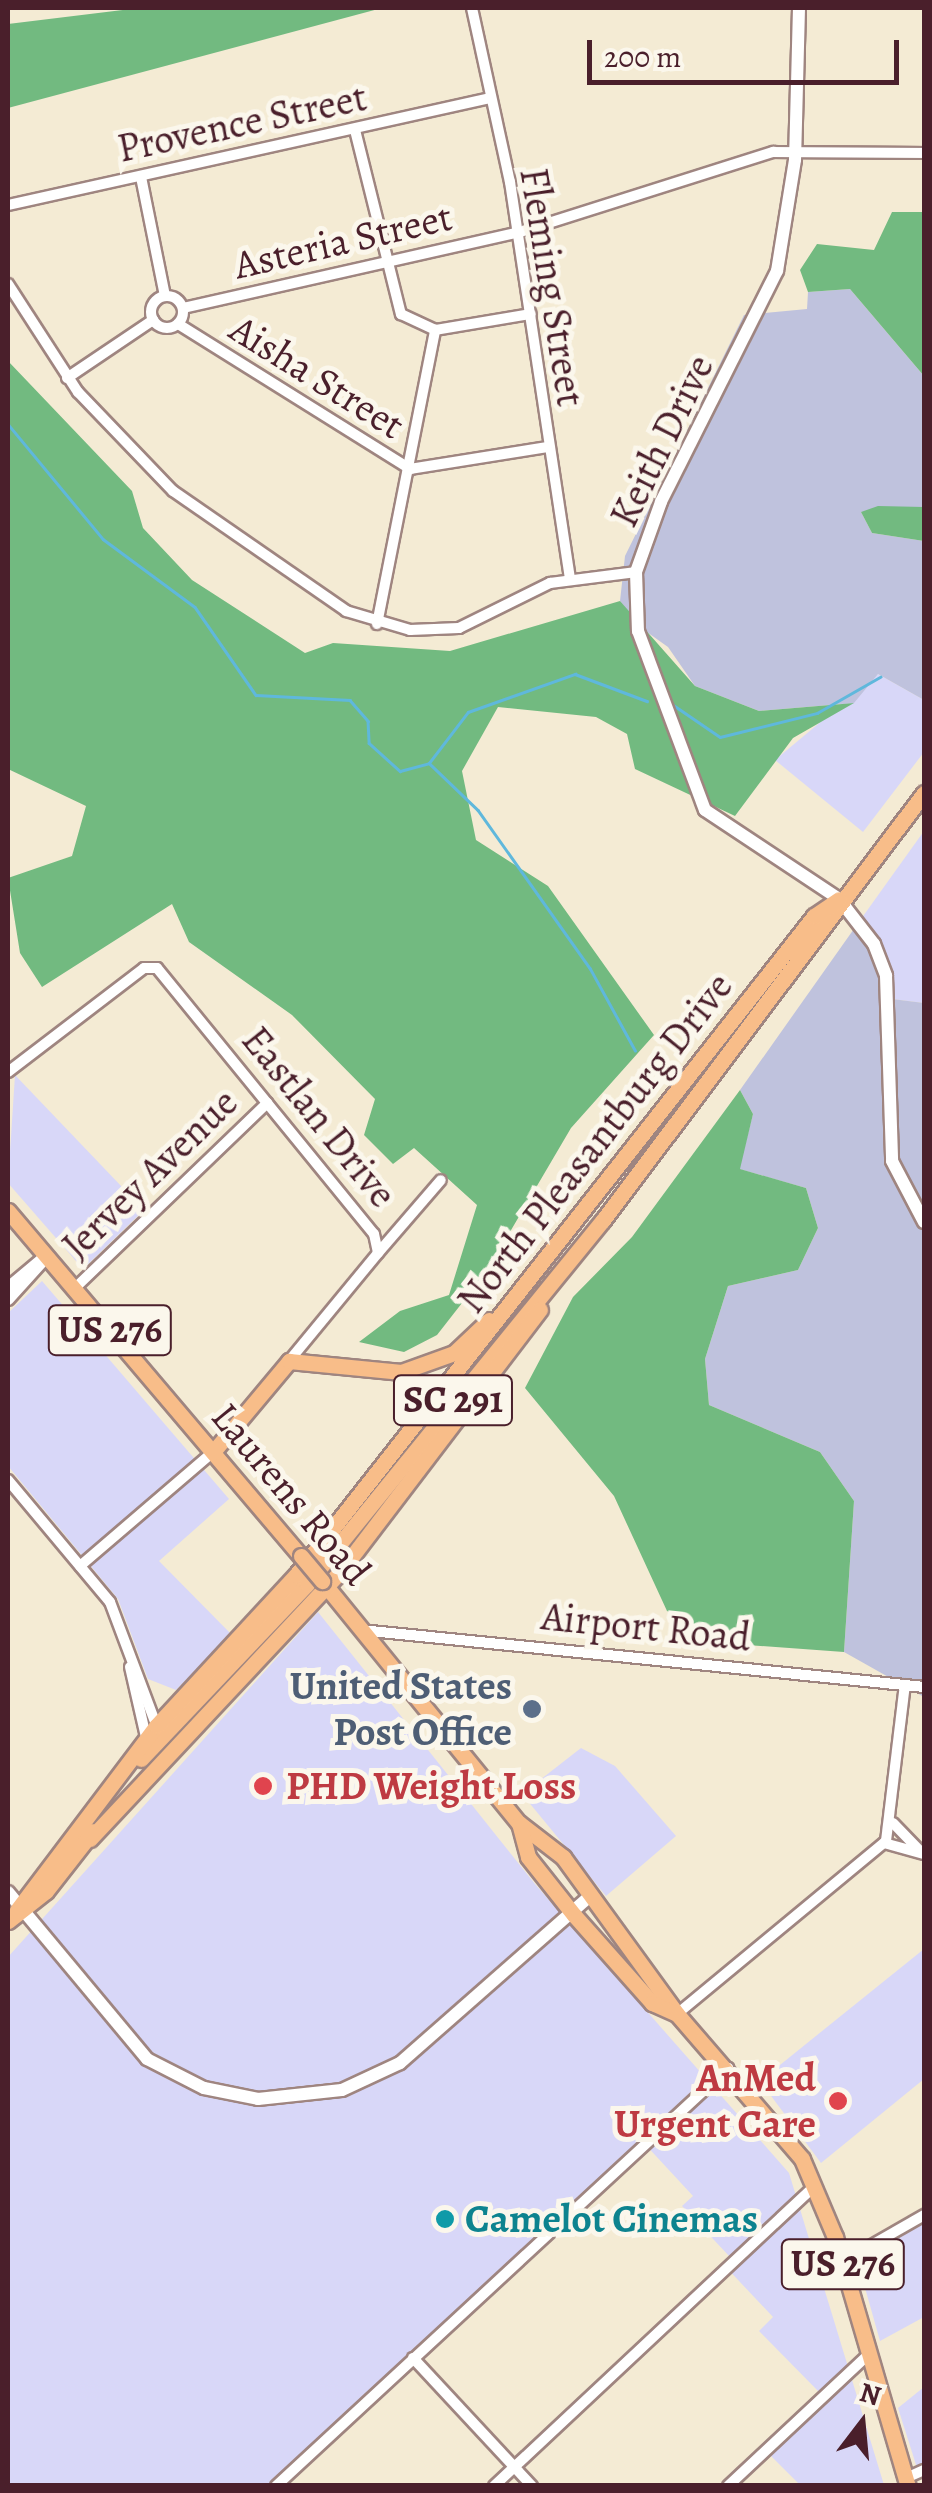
<!DOCTYPE html>
<style>
body{margin:0}
#map{position:relative;width:932px;height:2493px;overflow:hidden;background:#f4ebd4;font-family:Alegreya,serif}
div>[style]{position:absolute}
[style*='--x']{left:calc(var(--x)*1px);top:calc(var(--y)*1px);width:calc(var(--w)*1px);rotate:calc(var(--a)*1deg)}
.built>*{inset:0;background:#d8d7f8}
.industrial>*{inset:0;background:#bfc2dd}
.forest>*{inset:0;background:#72ba80}
.stream>*{height:2.5px;margin:-1.25px;padding:0 1.25px;transform-origin:1.25px;border-radius:1.25px;background:#5fb8dc}
.roads{filter:drop-shadow(2px 0 #9f8580) drop-shadow(-2px 0 #9f8580) drop-shadow(0 2px #9f8580) drop-shadow(0 -2px #9f8580)}
.minor>*{height:10px;margin:-5px;padding:0 5px;transform-origin:5px;border-radius:5px;background:#fff}
.minor>.ring{margin:-5px;padding:0;box-sizing:content-box;background:none;border:10px solid #fff;border-radius:50%}
.tertiary>*{height:12px;margin:-6px;padding:0 6px;transform-origin:6px;border-radius:6px;background:#fff}
.primary>*{height:15px;margin:-7.5px;padding:0 7.5px;transform-origin:7.5px;border-radius:7.5px;background:#f8bd89}
.bridges{filter:drop-shadow(2px 0 #9f8580) drop-shadow(-2px 0 #9f8580) drop-shadow(0 2px #9f8580) drop-shadow(0 -2px #9f8580)}
.primary-bridge>*{height:15px;margin:-7.5px;padding:0 7.5px;transform-origin:7.5px;border-radius:7.5px;background:#f8bd89}
.dots>*{width:28px;height:28px;translate:-50% -50%;box-sizing:border-box;border:5px solid #fbf7ec;border-radius:50%}
span{translate:-50% -50%;white-space:nowrap;text-align:center;line-height:1.15;-webkit-text-stroke:10px #fbf7ec;paint-order:stroke}
.shield-label span{padding:2px 8px;background:#fbf7ec;border:2px solid;border-radius:8px;-webkit-text-stroke-width:0}
.shield-label{font-size:38px;color:#4a1f2b;font-weight:700}
.street-label{font-size:40px;color:#4a1f2b}
.service-label{font-size:40px;color:#4e5e75;font-weight:700}
.right{translate:-100% -50%;text-align:right}
.health-label{font-size:40px;color:#be3a42;font-weight:700}
.left{translate:0 -50%;text-align:left}
.culture-label{font-size:40px;color:#0d838f;font-weight:700}
.frame{position:absolute;inset:0;border:10px solid #4a1f2b;pointer-events:none}
.north{position:absolute;left:812px;top:2373px;width:100px;height:100px;-webkit-text-stroke:8px #fbf7ec;paint-order:stroke;rotate:16deg;font-size:28px;font-weight:700;line-height:40px;text-align:center;color:#4a1f2b}
.north::after{content:'';display:block;margin:auto;width:35px;height:45px;background:#4a1f2b;clip-path:polygon(50% 0,100% 100%,50% 72%,0 100%)}
.scale{position:absolute;left:587px;top:40px;width:312px;height:45px;box-sizing:border-box;border:5px solid #4a1f2b;border-top:0;padding-left:12px;font-size:30px;line-height:35px;white-space:nowrap;color:#4a1f2b;-webkit-text-stroke:8px #fbf7ec;paint-order:stroke}
</style>
<div id="map">
<div class="built">
<i style="clip-path:polygon(878px 674px,924px 700px,924px 752px,863px 832px,775px 760px)"></i>
<i style="clip-path:polygon(924px 831px,924px 1003px,884px 998px,856px 926px)"></i>
<i style="clip-path:polygon(15px 1075px,144px 1210px,83px 1269px,8px 1183px)"></i>
<i style="clip-path:polygon(42px 1281px,229px 1499px,159px 1561px,232px 1635px,176px 1690px,148px 1679px,118px 1599px,8px 1466px,8px 1313px)"></i>
<i style="clip-path:polygon(318px 1612px,535px 1884px,789px 2173px,884px 2485px,800px 2485px,765px 2450px,821px 2394px,759px 2331px,773px 2317px,723px 2264px,730px 2257px,682px 2206px,693px 2196px,643px 2142px,269px 2485px,8px 2485px,8px 1957px)"></i>
<i style="clip-path:polygon(581px 1748px,615px 1766px,676px 1836px,606px 1896px,522px 1794px)"></i>
<i style="clip-path:polygon(924px 1949px,924px 2079px,821px 2163px,760px 2081px)"></i>
<i style="clip-path:polygon(924px 2222px,924px 2317px,880px 2341px,858px 2263px)"></i>
<i style="clip-path:polygon(924px 2387px,924px 2467px,918px 2471px,898px 2408px)"></i>
</div>
<div class="industrial">
<i style="clip-path:polygon(850px 289px,924px 376px,924px 508px,861px 512px,872px 533px,924px 541px,924px 700px,878px 674px,854px 703px,759px 711px,695px 686px,668px 647px,637px 625px,620px 601px,625px 556px,744px 315px,807px 309px,808px 292px)"></i>
<i style="clip-path:polygon(856px 926px,877px 960px,884px 998px,924px 1003px,924px 1697px,844px 1652px,854px 1501px,820px 1452px,709px 1405px,705px 1359px,728px 1286px,798px 1270px,818px 1228px,806px 1188px,739px 1169px,753px 1114px,740px 1090px)"></i>
</div>
<div class="forest">
<i style="clip-path:polygon(139px 8px,382px 8px,8px 108px,8px 24px)"></i>
<i style="clip-path:polygon(892px 212px,924px 212px,924px 376px,850px 289px,808px 292px,800px 270px,817px 244px,874px 250px)"></i>
<i style="clip-path:polygon(8px 361px,132px 491px,143px 528px,192px 580px,305px 653px,333px 643px,450px 651px,620px 601px,695px 686px,759px 711px,854px 703px,793px 738px,735px 816px,635px 769px,627px 734px,596px 717px,498px 707px,462px 771px,476px 840px,548px 886px,654px 1035px,571px 1128px,487px 1271px,437px 1335px,404px 1352px,359px 1342px,400px 1311px,449px 1295px,477px 1205px,414px 1148px,393px 1164px,364px 1135px,375px 1099px,292px 1015px,189px 942px,172px 904px,42px 987px,20px 953px,8px 878px,72px 856px,86px 806px,8px 769px)"></i>
<i style="clip-path:polygon(878px 506px,924px 507px,924px 541px,872px 533px,861px 512px)"></i>
<i style="clip-path:polygon(740px 1090px,753px 1114px,740px 1169px,806px 1188px,818px 1228px,798px 1270px,728px 1286px,705px 1359px,709px 1405px,820px 1452px,854px 1501px,844px 1652px,733px 1644px,667px 1611px,614px 1496px,525px 1388px,573px 1297px,632px 1237px)"></i>
</div>
<div class="stream">
<i style="--x:8;--y:424;--w:149;--a:50.4"></i>
<i style="--x:103;--y:539;--w:114;--a:36.5"></i>
<i style="--x:195;--y:607;--w:107;--a:55.3"></i>
<i style="--x:256;--y:695;--w:94;--a:3"></i>
<i style="--x:350;--y:700;--w:28;--a:49"></i>
<i style="--x:368;--y:721;--w:22;--a:87"></i>
<i style="--x:369;--y:743;--w:42;--a:42.1"></i>
<i style="--x:400;--y:771;--w:30;--a:-15"></i>
<i style="--x:429;--y:763;--w:68;--a:43.8"></i>
<i style="--x:478;--y:810;--w:194;--a:54.7"></i>
<i style="--x:590;--y:968;--w:94;--a:61.2"></i>
<i style="--x:672;--y:704;--w:58;--a:34.5"></i>
<i style="--x:720;--y:737;--w:100;--a:-13.9"></i>
<i style="--x:817;--y:713;--w:73;--a:-29.7"></i>
<i style="--x:429;--y:763;--w:64;--a:-52.6"></i>
<i style="--x:468;--y:712;--w:114;--a:-19.6"></i>
<i style="--x:575;--y:674;--w:77;--a:20.6"></i>
</div>
<div class="roads">
<div class="minor">
<i style="--x:472;--y:8;--w:178;--a:77.7"></i>
<i style="--x:510;--y:182;--w:400;--a:81.4"></i>
<i style="--x:355;--y:130;--w:190;--a:76"></i>
<i style="--x:401;--y:314;--w:38;--a:25"></i>
<i style="--x:435;--y:330;--w:97;--a:-9.5"></i>
<i style="--x:141;--y:177;--w:121;--a:78.6"></i>
<i style="--x:8;--y:205;--w:493;--a:-12.5"></i>
<i style="--x:8;--y:284;--w:129;--a:57.1"></i>
<i style="--x:78;--y:392;--w:137;--a:46.2"></i>
<i style="--x:173;--y:491;--w:211;--a:34.7"></i>
<i style="--x:346;--y:611;--w:67;--a:16.5"></i>
<i style="--x:410;--y:630;--w:49;--a:-2.3"></i>
<i style="--x:459;--y:628;--w:102;--a:-26.3"></i>
<i style="--x:550;--y:583;--w:87;--a:-7.3"></i>
<i class="ring" style="left:151px;top:296px;width:22px;height:22px"></i>
<i style="--x:183;--y:308;--w:342;--a:-12.7"></i>
<i style="--x:517;--y:233;--w:269;--a:-17.6"></i>
<i style="--x:773;--y:152;--w:151;--a:0.4"></i>
<i style="--x:178;--y:324;--w:274;--a:32"></i>
<i style="--x:410;--y:469;--w:139;--a:-9.1"></i>
<i style="--x:67;--y:378;--w:104;--a:-34"></i>
<i style="--x:377;--y:624;--w:300;--a:-78.8"></i>
<i style="--x:8;--y:1072;--w:171;--a:-37.4"></i>
<i style="--x:144;--y:968;--w:13;--a:0"></i>
<i style="--x:157;--y:968;--w:343;--a:50.8"></i>
<i style="--x:374;--y:1234;--w:19;--a:78"></i>
<i style="--x:378;--y:1253;--w:140;--a:129.5"></i>
<i style="--x:378;--y:1253;--w:96;--a:-49.2"></i>
<i style="--x:75;--y:1288;--w:267;--a:-43.9"></i>
<i style="--x:8;--y:1480;--w:159;--a:50.1"></i>
<i style="--x:110;--y:1602;--w:134;--a:69.4"></i>
<i style="--x:80;--y:1566;--w:175;--a:-40.6"></i>
<i style="--x:361;--y:1630;--w:566;--a:5.78"></i>
<i style="--x:130;--y:1667;--w:76;--a:77.1"></i>
<i style="--x:893;--y:1823;--w:39;--a:46"></i>
<i style="--x:884;--y:1843;--w:41;--a:15.4"></i>
<i style="--x:677;--y:2014;--w:271;--a:-39.6"></i>
<i style="--x:886;--y:1841;--w:157;--a:-83.1"></i>
<i style="--x:842;--y:2262;--w:95;--a:-29.8"></i>
<i style="--x:413;--y:2358;--w:175;--a:47.1"></i>
<i style="--x:906;--y:2478;--w:20;--a:-24"></i>
<i style="--x:276;--y:2486;--w:616;--a:-42.76"></i>
<i style="--x:494;--y:2486;--w:439;--a:-43.1"></i>
<i style="--x:728;--y:2486;--w:190;--a:-43.1"></i>
</div>
<div class="tertiary">
<i style="--x:799;--y:8;--w:152;--a:91.5"></i>
<i style="--x:795;--y:160;--w:112;--a:99.2"></i>
<i style="--x:777;--y:271;--w:258;--a:116.7"></i>
<i style="--x:661;--y:502;--w:74;--a:109.7"></i>
<i style="--x:636;--y:572;--w:59;--a:88.1"></i>
<i style="--x:638;--y:631;--w:191;--a:69.5"></i>
<i style="--x:705;--y:810;--w:161;--a:33.6"></i>
<i style="--x:839;--y:899;--w:57;--a:52.1"></i>
<i style="--x:874;--y:944;--w:34;--a:69"></i>
<i style="--x:886;--y:976;--w:185;--a:88.1"></i>
<i style="--x:892;--y:1161;--w:69;--a:62.3"></i>
<i style="--x:8;--y:1288;--w:47;--a:-39.8"></i>
<i style="--x:8;--y:1299;--w:57;--a:-47.9"></i>
<i style="--x:8;--y:1892;--w:217;--a:50.2"></i>
<i style="--x:147;--y:2059;--w:64;--a:27"></i>
<i style="--x:204;--y:2088;--w:55;--a:11.5"></i>
<i style="--x:258;--y:2099;--w:84;--a:-6.1"></i>
<i style="--x:342;--y:2090;--w:64;--a:-25"></i>
<i style="--x:400;--y:2063;--w:253;--a:-41.3"></i>
</div>
<div class="primary">
<i style="--x:8;--y:1211;--w:453;--a:49.7"></i>
<i style="--x:213;--y:1452;--w:119;--a:-50.1"></i>
<i style="--x:289;--y:1361;--w:113;--a:5.6"></i>
<i style="--x:401;--y:1372;--w:56;--a:-19.7"></i>
<i style="--x:454;--y:1353;--w:48;--a:-43.3"></i>
<i style="--x:322;--y:1581;--w:312;--a:50.9"></i>
<i style="--x:519;--y:1823;--w:56;--a:37.7"></i>
<i style="--x:563;--y:1857;--w:194;--a:54"></i>
<i style="--x:677;--y:2014;--w:191;--a:49.2"></i>
<i style="--x:802;--y:2159;--w:85;--a:67.1"></i>
<i style="--x:835;--y:2237;--w:259;--a:73.7"></i>
<i style="--x:141;--y:1759;--w:241;--a:-46.5"></i>
<i style="--x:307;--y:1584;--w:469;--a:-50.9"></i>
<i style="--x:603;--y:1220;--w:534;--a:-53.07"></i>
<i style="--x:519;--y:1823;--w:35;--a:75"></i>
<i style="--x:528;--y:1857;--w:74;--a:51.6"></i>
<i style="--x:574;--y:1915;--w:118;--a:48.4"></i>
<i style="--x:652;--y:2003;--w:27;--a:24"></i>
<i style="--x:90;--y:1839;--w:366;--a:-46.9"></i>
<i style="--x:340;--y:1572;--w:330;--a:-52.7"></i>
<i style="--x:17;--y:1910;--w:231;--a:-52.9"></i>
<i style="--x:156;--y:1726;--w:206;--a:-47.2"></i>
<i style="--x:296;--y:1575;--w:838;--a:-51.83"></i>
<i style="--x:814;--y:916;--w:30;--a:-34"></i>
<i style="--x:8;--y:1921;--w:48;--a:-38.3"></i>
<i style="--x:46;--y:1891;--w:76;--a:-51.9"></i>
</div>
</div>
<div class="bridges">
<div class="primary-bridge">
<i style="--x:301;--y:1556;--w:33;--a:50"></i>
</div>
</div>
<div class="dots">
<i style="left:532px;top:1709px;background:#5c6f8a"></i>
<i style="left:263px;top:1786px;background:#e0444e"></i>
<i style="left:838px;top:2101px;background:#e0444e"></i>
<i style="left:445px;top:2219px;background:#0f9aa8"></i>
</div>
<div class="shield-label">
<span style="left:110px;top:1330px">US 276</span>
<span style="left:453px;top:1400px">SC 291</span>
<span style="left:843px;top:2264px">US 276</span>
</div>
<div class="street-label">
<span style="left:242px;top:123px;rotate:-12deg">Provence Street</span>
<span style="left:343px;top:241px;rotate:-13deg">Asteria Street</span>
<span style="left:552px;top:287px;rotate:81deg">Fleming Street</span>
<span style="left:317px;top:377px;rotate:32deg">Aisha Street</span>
<span style="left:662px;top:441px;rotate:-64deg">Keith Drive</span>
<span style="left:319px;top:1117px;rotate:51deg">Eastlan Drive</span>
<span style="left:595px;top:1143px;rotate:-52deg">North Pleasantburg Drive</span>
<span style="left:150px;top:1174px;rotate:-44deg">Jervey Avenue</span>
<span style="left:291px;top:1494px;rotate:50deg">Laurens Road</span>
<span style="left:646px;top:1627px;rotate:6deg">Airport Road</span>
</div>
<div class="service-label">
<span class="right" style="left:512px;top:1709px">United States<br>Post Office</span>
</div>
<div class="health-label">
<span class="left" style="left:286px;top:1786px">PHD Weight Loss</span>
<span class="right" style="left:816px;top:2101px">AnMed<br>Urgent Care</span>
</div>
<div class="culture-label">
<span class="left" style="left:465px;top:2219px">Camelot Cinemas</span>
</div>
<div class="frame"></div>
<div class="north">N</div>
<div class="scale">200 m</div>
</div>
